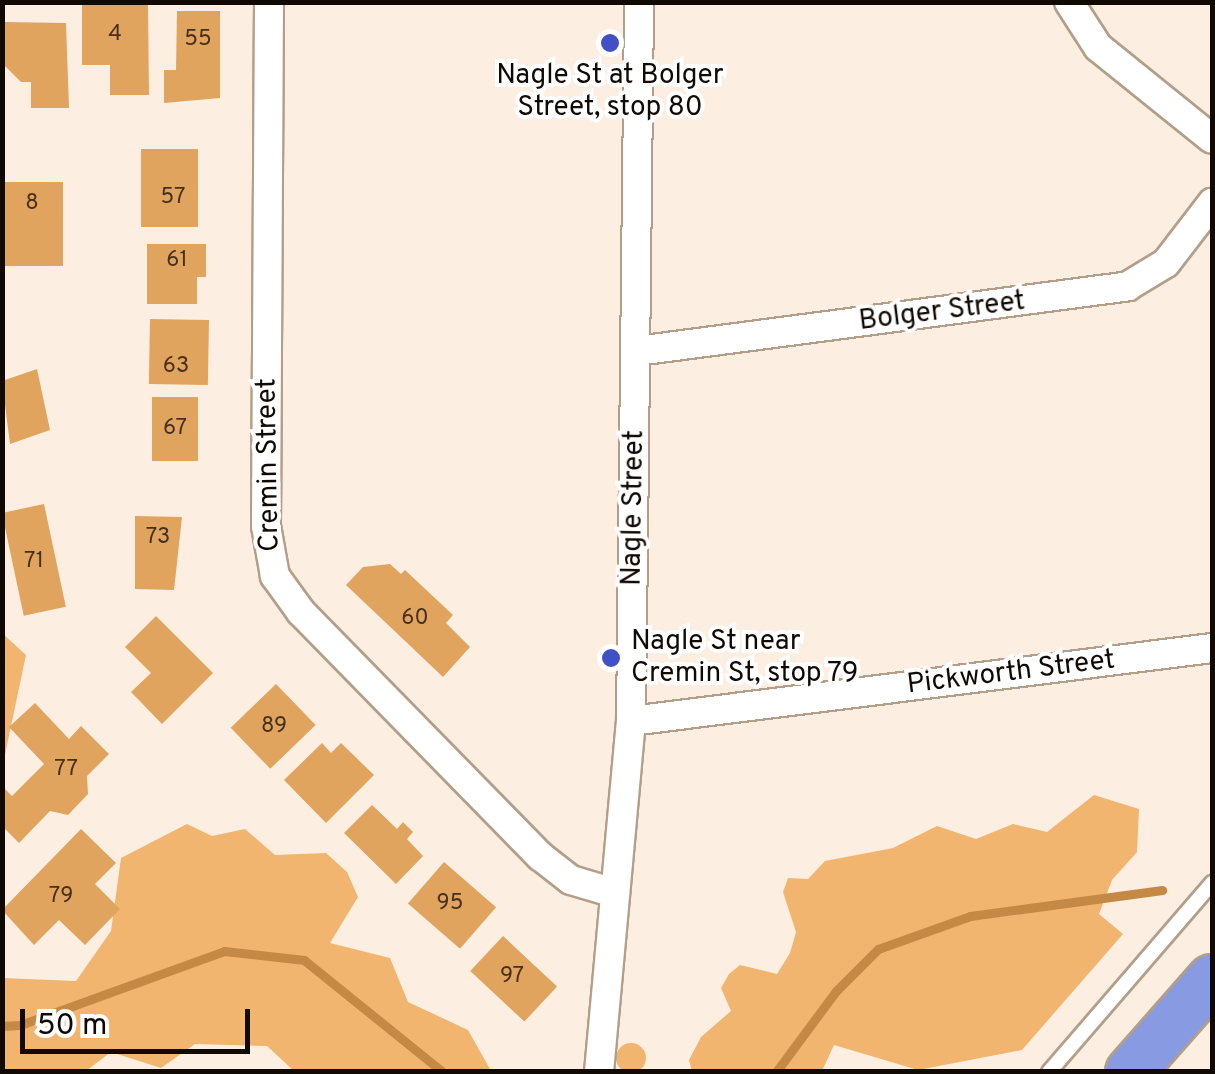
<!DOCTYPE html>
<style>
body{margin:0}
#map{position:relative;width:1215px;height:1074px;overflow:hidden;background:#fcefe1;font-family:Overpass,sans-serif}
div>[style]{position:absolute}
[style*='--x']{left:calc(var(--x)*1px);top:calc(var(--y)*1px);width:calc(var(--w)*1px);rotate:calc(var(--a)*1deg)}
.forest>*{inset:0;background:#f2b570}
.round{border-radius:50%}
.stream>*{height:9px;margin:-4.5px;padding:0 4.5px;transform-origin:4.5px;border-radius:4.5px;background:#c48944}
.building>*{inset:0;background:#e0a45f;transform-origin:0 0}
.roads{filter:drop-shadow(2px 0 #b39f89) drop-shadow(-2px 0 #b39f89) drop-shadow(0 2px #b39f89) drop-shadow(0 -2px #b39f89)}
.service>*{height:14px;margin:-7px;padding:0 7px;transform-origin:7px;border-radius:7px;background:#fff}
.minor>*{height:28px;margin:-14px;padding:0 14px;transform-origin:14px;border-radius:14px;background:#fff}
.motorway>*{height:48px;margin:-24px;padding:0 24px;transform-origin:24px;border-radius:24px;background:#879ae2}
.dots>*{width:28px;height:28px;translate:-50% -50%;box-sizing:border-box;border:5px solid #fff;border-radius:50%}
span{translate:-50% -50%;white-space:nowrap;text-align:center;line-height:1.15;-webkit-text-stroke:8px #fff;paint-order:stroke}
.number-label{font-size:22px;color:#45301b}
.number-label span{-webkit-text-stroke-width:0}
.poi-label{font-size:28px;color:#110a04}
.left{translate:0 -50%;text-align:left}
.street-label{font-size:28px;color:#110a04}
.frame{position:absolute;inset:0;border:5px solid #110a04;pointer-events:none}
.scale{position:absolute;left:20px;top:1009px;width:230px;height:45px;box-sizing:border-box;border:5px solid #110a04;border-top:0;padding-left:12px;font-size:30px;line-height:35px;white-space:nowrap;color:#110a04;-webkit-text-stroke:8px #fff;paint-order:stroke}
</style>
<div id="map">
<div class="forest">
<i style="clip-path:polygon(3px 634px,26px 655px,3px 764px)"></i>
<i style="clip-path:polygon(1094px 795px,1139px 809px,1137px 852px,1112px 880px,1099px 914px,1123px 934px,1022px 1050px,918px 1070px,834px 1045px,822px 1071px,692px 1071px,689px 1060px,701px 1037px,731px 1011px,721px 988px,729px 974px,740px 965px,777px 974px,790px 953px,796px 932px,783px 892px,788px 878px,808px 879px,825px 861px,893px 848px,937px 826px,976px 839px,1013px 824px,1047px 832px)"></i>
<i style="clip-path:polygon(187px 824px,212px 836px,245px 829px,275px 855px,326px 853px,347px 872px,358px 897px,330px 943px,390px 958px,408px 1002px,468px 1030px,491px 1071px,294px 1071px,267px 1046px,195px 1044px,161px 1068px,111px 1052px,86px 1071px,3px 1072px,3px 978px,76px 981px,111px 931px,121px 858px)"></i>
<i class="round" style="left:616px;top:1043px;width:30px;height:30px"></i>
</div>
<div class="stream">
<i style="--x:2;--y:1026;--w:18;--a:-3"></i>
<i style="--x:20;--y:1025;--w:217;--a:-19.9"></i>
<i style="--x:224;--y:951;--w:81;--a:6.4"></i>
<i style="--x:304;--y:960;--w:179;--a:38.9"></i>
<i style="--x:776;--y:1072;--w:101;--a:-53.5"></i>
<i style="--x:836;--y:991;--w:59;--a:-45"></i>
<i style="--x:878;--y:949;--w:98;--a:-19.7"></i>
<i style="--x:970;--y:916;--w:194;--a:-7.7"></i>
</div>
<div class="building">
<i style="clip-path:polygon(82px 4px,148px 4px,149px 95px,110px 95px,110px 65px,82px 65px)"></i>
<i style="clip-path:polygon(177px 11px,220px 11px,220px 98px,164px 103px,164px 70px,176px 70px)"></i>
<i style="clip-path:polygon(4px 22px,66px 23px,69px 108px,31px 108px,31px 82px,21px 82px,4px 65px)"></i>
<i style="left:141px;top:149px;width:57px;height:78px"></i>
<i style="left:2px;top:182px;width:61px;height:84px"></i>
<i style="clip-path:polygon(147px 244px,206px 244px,206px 277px,197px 277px,197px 304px,147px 304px)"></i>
<i style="left:150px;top:319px;width:59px;height:65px;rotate:1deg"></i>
<i style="clip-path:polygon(37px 369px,50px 430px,10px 444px,2px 381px)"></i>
<i style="left:152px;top:397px;width:46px;height:64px"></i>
<i style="left:44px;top:504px;width:105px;height:43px;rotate:78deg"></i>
<i style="clip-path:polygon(135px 516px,182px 517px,174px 590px,135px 589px)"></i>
<i style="clip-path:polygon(390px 564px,401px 574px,405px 570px,453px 615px,446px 623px,470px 647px,443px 677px,346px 585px,363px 567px)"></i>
<i style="clip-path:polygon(156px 616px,213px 673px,162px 724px,131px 692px,151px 673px,125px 647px)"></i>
<i style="left:276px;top:684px;width:57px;height:63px;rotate:46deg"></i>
<i style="clip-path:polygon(35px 703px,69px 739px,81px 726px,109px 754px,87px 776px,88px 794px,68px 815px,50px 811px,19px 843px,2px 826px,2px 786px,12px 796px,44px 764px,9px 727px)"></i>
<i style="clip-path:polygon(322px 743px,331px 753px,341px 743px,374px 775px,326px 823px,284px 780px)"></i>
<i style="clip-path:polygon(372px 805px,397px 829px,403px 822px,413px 832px,407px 839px,423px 856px,396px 884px,344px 833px)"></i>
<i style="clip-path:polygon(81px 829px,116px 863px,95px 884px,120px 909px,85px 945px,59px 920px,34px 945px,2px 910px)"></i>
<i style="left:444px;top:862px;width:69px;height:55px;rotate:41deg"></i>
<i style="left:503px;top:936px;width:74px;height:48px;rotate:43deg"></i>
</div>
<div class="roads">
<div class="service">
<i style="--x:1049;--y:1072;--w:250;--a:-49.2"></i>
</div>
<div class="minor">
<i style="--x:269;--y:2;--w:524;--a:90.33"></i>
<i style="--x:266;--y:526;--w:51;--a:79.8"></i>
<i style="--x:275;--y:576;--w:44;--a:54.2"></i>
<i style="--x:301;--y:612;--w:342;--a:45.6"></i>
<i style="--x:540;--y:856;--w:39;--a:38"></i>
<i style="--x:571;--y:880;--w:46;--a:16.5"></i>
<i style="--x:1069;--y:2;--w:54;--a:57.2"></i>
<i style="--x:1098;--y:47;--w:146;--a:38.9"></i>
<i style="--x:637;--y:351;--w:495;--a:-7.5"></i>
<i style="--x:1128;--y:286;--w:44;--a:-31.2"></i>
<i style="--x:1166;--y:263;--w:76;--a:-52.5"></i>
<i style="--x:631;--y:721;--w:586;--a:-7.16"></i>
<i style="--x:599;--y:1072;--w:352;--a:-84.8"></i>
<i style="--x:631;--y:721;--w:719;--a:-89.36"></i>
</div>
<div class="motorway">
<i style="--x:1130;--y:1072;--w:124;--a:-48.6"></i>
</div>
</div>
<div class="dots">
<i style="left:610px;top:43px;background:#4151c5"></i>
<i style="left:611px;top:658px;background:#4151c5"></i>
</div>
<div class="number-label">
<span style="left:115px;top:35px">4</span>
<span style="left:198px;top:40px">55</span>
<span style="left:173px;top:198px">57</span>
<span style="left:32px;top:204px">8</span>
<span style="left:177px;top:261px">61</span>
<span style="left:176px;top:367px">63</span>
<span style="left:175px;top:429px">67</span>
<span style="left:158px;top:538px">73</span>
<span style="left:34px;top:562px">71</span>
<span style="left:415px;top:619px">60</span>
<span style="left:274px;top:727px">89</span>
<span style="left:66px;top:770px">77</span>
<span style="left:61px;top:897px">79</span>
<span style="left:450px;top:904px">95</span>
<span style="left:512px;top:977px">97</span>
</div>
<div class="poi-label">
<span style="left:610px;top:92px">Nagle St at Bolger<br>Street, stop 80</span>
<span class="left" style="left:631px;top:658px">Nagle St near<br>Cremin St, stop 79</span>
</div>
<div class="street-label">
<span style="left:942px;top:312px;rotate:-7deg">Bolger Street</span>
<span style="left:269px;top:465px;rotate:-91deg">Cremin Street</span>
<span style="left:634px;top:508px;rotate:-89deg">Nagle Street</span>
<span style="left:1011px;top:673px;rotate:-7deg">Pickworth Street</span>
</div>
<div class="frame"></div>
<div class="scale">50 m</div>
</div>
